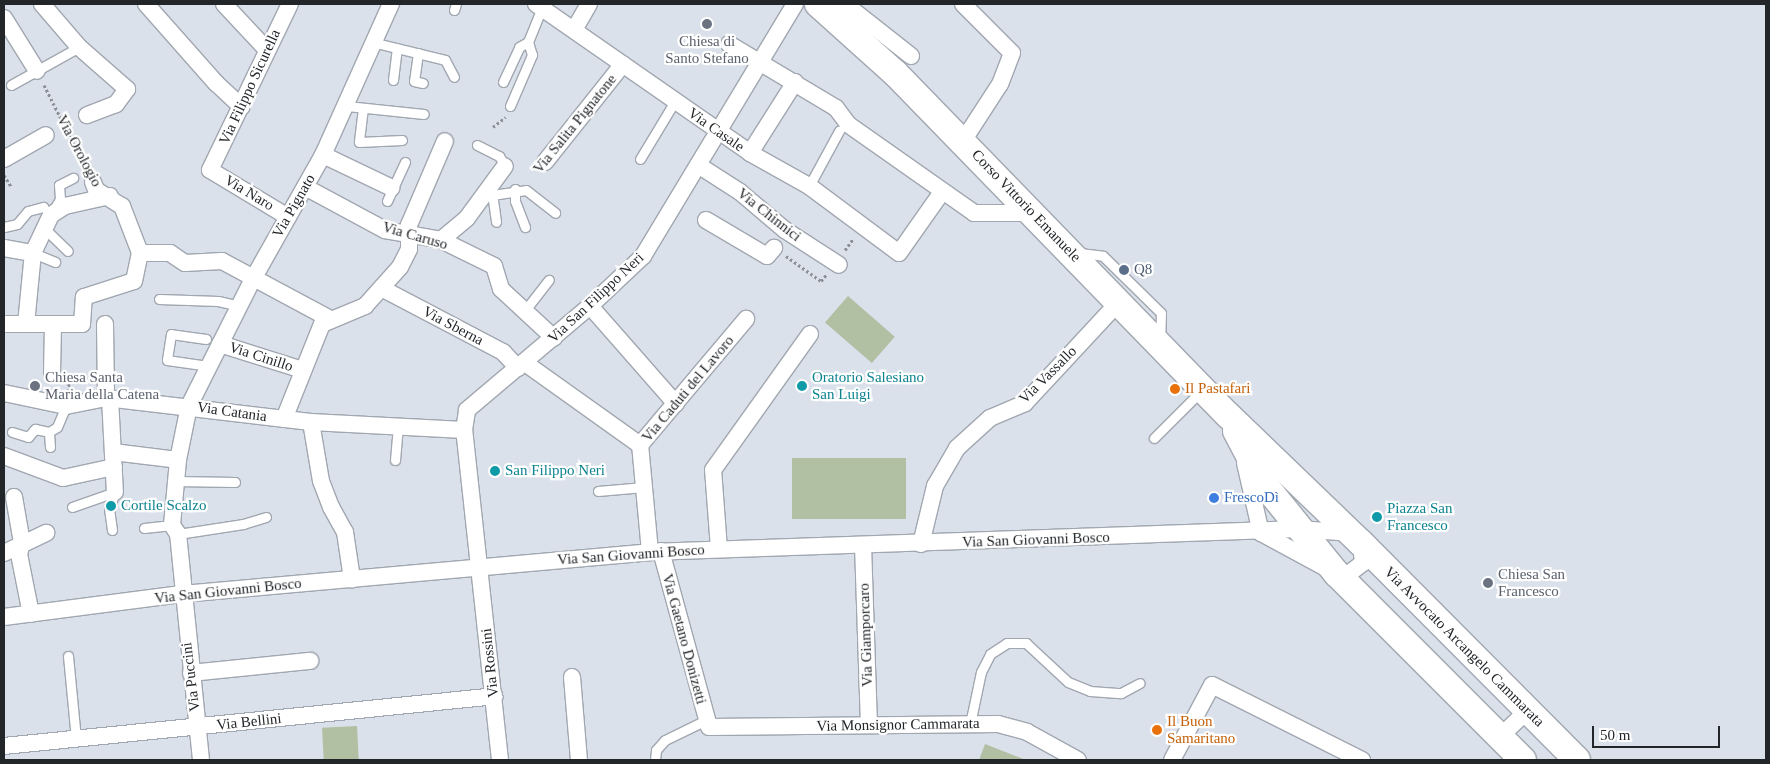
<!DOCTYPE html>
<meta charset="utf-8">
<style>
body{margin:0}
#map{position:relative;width:1770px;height:764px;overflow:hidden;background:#dbe1ea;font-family:Georgia,serif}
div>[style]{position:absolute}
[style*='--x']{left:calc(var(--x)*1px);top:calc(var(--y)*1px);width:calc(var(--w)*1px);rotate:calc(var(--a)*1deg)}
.green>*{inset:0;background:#b1bfa3;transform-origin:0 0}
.path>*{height:3px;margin-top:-1.5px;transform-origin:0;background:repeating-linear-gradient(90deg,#8c9197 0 2.5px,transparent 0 5px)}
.roads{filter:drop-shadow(1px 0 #a1a7b0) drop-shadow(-1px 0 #a1a7b0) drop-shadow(0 1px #a1a7b0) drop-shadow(0 -1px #a1a7b0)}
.lane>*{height:9px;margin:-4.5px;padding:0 4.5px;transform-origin:4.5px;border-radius:4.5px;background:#fff}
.street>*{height:16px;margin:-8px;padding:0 8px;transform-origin:8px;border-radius:8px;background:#fff}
.primary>*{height:26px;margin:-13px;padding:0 13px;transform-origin:13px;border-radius:13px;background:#fff}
.dots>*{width:14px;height:14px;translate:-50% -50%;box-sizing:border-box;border:2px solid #fff;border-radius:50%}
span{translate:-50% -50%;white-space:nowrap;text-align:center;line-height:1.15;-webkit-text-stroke:4.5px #fff;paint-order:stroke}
.worship-label{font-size:15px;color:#5b616d}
.left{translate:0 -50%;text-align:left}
.street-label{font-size:15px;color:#232629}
.service-label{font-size:15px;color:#4e5e75}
.culture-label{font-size:15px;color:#0d838f}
.food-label{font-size:15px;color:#c56008}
.shop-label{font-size:15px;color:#366cbe}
.frame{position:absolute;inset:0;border:5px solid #232629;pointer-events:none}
.scale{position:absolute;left:1592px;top:726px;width:128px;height:22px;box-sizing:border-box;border:2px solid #232629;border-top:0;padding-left:6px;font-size:15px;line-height:18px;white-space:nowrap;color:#232629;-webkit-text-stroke:4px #fff;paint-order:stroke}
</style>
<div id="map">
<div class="green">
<i style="left:848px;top:296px;width:62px;height:35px;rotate:41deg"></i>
<i style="left:792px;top:458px;width:114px;height:61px"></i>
<i style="left:357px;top:726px;width:34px;height:35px;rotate:87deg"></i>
<i style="clip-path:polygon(985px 744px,1026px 760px,979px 760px)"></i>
</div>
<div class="path">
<i style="--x:44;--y:85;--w:93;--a:63.2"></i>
<i style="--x:493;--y:127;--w:16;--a:-38"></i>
<i style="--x:4;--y:175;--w:13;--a:58"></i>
<i style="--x:845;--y:250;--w:14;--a:-54"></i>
<i style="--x:786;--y:256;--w:43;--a:35.5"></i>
<i style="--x:821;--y:281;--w:8;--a:-50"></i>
<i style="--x:68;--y:391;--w:16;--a:-83"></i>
</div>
<div class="roads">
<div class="lane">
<i style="--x:454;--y:10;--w:6;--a:-72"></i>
<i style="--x:376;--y:43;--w:71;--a:13.8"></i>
<i style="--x:445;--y:60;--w:19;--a:62"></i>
<i style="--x:418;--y:53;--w:28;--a:98"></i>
<i style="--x:414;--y:81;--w:9;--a:13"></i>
<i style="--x:393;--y:80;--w:32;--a:-83"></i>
<i style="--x:503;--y:82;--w:38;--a:-65"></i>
<i style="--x:519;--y:47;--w:10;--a:-29"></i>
<i style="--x:528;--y:42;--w:37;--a:-68"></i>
<i style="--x:11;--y:85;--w:78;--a:-29.2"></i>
<i style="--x:347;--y:106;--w:77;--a:5.9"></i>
<i style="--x:510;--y:106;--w:56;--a:-66.7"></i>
<i style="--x:532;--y:55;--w:14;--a:-107"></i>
<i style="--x:363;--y:108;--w:34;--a:97"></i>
<i style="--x:359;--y:142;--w:43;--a:-2.7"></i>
<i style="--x:477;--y:145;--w:25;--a:27"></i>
<i style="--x:499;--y:156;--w:12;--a:59"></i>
<i style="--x:640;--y:159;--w:68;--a:-58.9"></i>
<i style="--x:809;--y:186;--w:63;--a:-61.4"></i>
<i style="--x:515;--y:189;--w:12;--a:90"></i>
<i style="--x:515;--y:201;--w:28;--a:69"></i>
<i style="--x:492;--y:193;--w:29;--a:82"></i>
<i style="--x:485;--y:196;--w:41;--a:-8.3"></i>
<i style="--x:526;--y:190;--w:37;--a:38"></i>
<i style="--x:387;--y:201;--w:43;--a:-65.2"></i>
<i style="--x:53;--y:211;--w:14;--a:-60"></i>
<i style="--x:60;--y:199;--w:14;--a:-94"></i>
<i style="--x:59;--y:185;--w:16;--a:-27"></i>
<i style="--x:4;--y:227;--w:13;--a:-13"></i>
<i style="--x:17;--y:224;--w:17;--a:-50"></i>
<i style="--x:28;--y:211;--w:16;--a:-15"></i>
<i style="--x:44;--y:228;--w:33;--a:44"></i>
<i style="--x:33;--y:253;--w:24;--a:22"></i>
<i style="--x:1080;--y:253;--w:23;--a:7"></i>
<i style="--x:1103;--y:256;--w:81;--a:44.5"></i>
<i style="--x:1161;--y:313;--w:24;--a:92"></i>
<i style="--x:159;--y:299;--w:59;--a:1.9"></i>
<i style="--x:218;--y:301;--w:22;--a:13"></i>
<i style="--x:526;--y:309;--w:37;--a:-52"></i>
<i style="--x:206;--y:339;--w:35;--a:-172"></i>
<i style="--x:171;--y:334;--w:26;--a:99"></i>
<i style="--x:167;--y:360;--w:41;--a:8.3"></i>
<i style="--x:12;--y:432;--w:17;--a:17"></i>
<i style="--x:28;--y:437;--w:11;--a:-49"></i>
<i style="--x:35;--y:429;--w:14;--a:12"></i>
<i style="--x:1154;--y:438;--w:68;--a:-45"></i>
<i style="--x:50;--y:447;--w:15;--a:-94"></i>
<i style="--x:49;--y:432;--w:9;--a:-32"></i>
<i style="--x:57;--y:427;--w:23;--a:-67"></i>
<i style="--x:395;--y:460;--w:34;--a:-85"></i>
<i style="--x:175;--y:481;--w:60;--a:1"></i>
<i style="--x:598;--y:491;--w:46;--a:-5"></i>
<i style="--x:72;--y:507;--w:46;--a:-19.2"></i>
<i style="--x:144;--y:528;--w:28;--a:-6"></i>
<i style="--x:112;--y:530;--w:22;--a:-98"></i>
<i style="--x:109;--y:508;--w:17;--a:-69"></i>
<i style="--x:178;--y:534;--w:66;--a:-8.7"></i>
<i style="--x:243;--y:524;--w:24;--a:-17"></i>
<i style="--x:68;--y:656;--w:83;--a:84.5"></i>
<i style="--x:970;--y:724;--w:53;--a:-78.1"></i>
<i style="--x:981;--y:672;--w:20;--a:-63"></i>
<i style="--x:990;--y:654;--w:20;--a:-33"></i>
<i style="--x:1007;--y:643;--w:19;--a:0"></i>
<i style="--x:1026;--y:643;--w:57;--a:42.9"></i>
<i style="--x:1068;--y:682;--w:24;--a:22"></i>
<i style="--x:1090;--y:691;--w:31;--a:4"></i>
<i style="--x:1121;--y:693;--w:21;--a:-28"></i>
<i style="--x:655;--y:760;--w:10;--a:-84"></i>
<i style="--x:656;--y:750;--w:13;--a:-48"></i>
<i style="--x:665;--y:740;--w:46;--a:-26"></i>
</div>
<div class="street">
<i style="--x:42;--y:4;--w:57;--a:49.3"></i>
<i style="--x:79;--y:47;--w:64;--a:41.2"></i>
<i style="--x:127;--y:89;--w:19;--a:126"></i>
<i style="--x:116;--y:104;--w:31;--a:159"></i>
<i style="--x:146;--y:4;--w:106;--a:48.5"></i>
<i style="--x:216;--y:83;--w:35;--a:43"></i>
<i style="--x:224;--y:4;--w:63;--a:46.9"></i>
<i style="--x:536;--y:4;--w:261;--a:34.8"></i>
<i style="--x:750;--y:153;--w:68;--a:29.2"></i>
<i style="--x:809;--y:186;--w:112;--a:36.7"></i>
<i style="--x:899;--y:253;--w:75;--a:-54.8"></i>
<i style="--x:845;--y:4;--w:84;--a:38.2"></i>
<i style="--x:963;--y:4;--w:69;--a:45"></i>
<i style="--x:1012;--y:53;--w:33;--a:111"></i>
<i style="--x:1000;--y:84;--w:68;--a:123"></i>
<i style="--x:4;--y:18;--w:62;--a:58.1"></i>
<i style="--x:574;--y:30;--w:30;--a:-60"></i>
<i style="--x:729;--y:44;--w:125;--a:30.9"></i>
<i style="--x:836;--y:108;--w:21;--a:53"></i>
<i style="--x:849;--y:125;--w:153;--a:35.1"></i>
<i style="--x:974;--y:213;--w:59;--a:0"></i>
<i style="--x:750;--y:153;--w:84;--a:-57.6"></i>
<i style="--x:323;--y:155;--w:76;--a:25.6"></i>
<i style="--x:4;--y:159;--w:48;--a:-29.7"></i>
<i style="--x:545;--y:162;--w:125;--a:-51.5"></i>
<i style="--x:698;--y:165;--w:50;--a:32.7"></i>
<i style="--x:740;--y:192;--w:59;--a:40.2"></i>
<i style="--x:785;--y:230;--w:64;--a:32.9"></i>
<i style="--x:93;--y:182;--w:9;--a:69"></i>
<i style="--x:96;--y:190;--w:31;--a:32"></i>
<i style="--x:122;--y:206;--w:50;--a:69"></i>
<i style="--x:140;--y:253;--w:30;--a:0"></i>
<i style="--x:170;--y:253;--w:18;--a:34"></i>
<i style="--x:185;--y:263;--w:37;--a:-3"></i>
<i style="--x:222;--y:261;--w:123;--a:28.2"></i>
<i style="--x:305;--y:187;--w:91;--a:28.3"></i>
<i style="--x:385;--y:230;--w:57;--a:10.1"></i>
<i style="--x:441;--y:240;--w:59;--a:26.1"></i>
<i style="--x:494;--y:266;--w:24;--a:73"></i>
<i style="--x:501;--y:289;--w:72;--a:42.8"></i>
<i style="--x:288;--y:217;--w:91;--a:-148.9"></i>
<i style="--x:210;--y:170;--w:184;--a:-64.3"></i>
<i style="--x:706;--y:220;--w:71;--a:30.5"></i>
<i style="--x:767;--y:256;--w:11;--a:-49"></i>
<i style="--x:441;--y:240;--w:34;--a:-40"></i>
<i style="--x:467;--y:218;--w:64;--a:-53.8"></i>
<i style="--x:4;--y:248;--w:29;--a:10"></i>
<i style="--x:383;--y:289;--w:136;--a:27.7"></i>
<i style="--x:503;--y:352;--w:22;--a:47"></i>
<i style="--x:590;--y:306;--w:130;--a:48.7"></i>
<i style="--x:4;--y:324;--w:78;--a:0"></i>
<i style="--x:82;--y:324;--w:27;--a:-86"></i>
<i style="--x:84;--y:297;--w:52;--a:-17.7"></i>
<i style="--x:134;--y:281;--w:29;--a:-78"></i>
<i style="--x:26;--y:324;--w:71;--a:-84.4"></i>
<i style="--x:33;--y:253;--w:42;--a:-64.7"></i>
<i style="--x:51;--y:215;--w:17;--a:-33"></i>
<i style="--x:65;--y:206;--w:46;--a:-12.5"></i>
<i style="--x:105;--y:324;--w:74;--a:89.2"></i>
<i style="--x:220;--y:344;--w:87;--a:17.4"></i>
<i style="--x:525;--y:363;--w:141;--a:35.5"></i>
<i style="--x:52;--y:373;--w:49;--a:-88.8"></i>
<i style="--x:4;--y:393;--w:63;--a:11.8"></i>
<i style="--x:66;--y:406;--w:41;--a:-11.3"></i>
<i style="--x:106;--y:398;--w:206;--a:6.7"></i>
<i style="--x:311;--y:422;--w:153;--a:3"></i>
<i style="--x:110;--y:398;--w:94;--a:87"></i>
<i style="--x:284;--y:419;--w:102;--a:-68.2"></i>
<i style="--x:322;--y:324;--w:47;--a:-22.7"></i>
<i style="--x:365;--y:306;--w:52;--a:-48.1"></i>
<i style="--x:400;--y:267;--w:20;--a:-63"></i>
<i style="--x:409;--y:249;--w:24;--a:-90"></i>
<i style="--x:409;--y:225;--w:91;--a:-66.8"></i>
<i style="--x:311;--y:422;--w:60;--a:80.4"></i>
<i style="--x:321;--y:481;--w:28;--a:69"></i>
<i style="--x:331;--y:507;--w:29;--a:61"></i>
<i style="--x:345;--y:532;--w:48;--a:81.5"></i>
<i style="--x:113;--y:452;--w:65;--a:7"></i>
<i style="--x:4;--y:456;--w:63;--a:20.4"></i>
<i style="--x:63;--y:478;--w:52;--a:-12.2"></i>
<i style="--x:1245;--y:463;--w:72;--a:77.1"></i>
<i style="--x:14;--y:497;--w:47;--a:80.1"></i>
<i style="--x:22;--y:543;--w:11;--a:105"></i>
<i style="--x:19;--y:554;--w:61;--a:78.7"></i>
<i style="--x:1263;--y:534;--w:84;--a:28.4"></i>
<i style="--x:1337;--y:574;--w:10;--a:6"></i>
<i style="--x:1347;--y:575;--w:20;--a:-37"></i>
<i style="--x:1363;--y:563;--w:20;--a:-96"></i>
<i style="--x:921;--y:544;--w:60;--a:-76.4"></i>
<i style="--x:935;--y:486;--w:44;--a:-59.9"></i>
<i style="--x:957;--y:448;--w:45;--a:-42.3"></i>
<i style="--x:990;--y:418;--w:38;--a:-23"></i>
<i style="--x:1025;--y:403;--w:138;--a:-47.1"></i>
<i style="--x:863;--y:545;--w:180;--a:88.1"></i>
<i style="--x:719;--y:549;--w:79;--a:-94.3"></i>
<i style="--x:713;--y:470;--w:167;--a:-54.5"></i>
<i style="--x:661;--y:551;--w:182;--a:74.7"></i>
<i style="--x:709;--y:727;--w:289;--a:-0.6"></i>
<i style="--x:998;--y:724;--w:30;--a:15"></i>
<i style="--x:1027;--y:732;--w:58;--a:28.8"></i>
<i style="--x:650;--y:552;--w:107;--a:-95.3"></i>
<i style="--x:640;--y:445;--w:165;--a:-49.9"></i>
<i style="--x:4;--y:553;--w:47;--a:-25.5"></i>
<i style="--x:4;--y:617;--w:179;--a:-7.4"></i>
<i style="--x:182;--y:594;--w:470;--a:-5.1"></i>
<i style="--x:650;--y:552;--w:650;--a:-2.03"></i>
<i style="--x:1300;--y:529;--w:51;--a:4.5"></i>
<i style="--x:191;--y:673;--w:120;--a:-5.8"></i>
<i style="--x:572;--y:677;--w:83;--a:85.2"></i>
<i style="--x:1500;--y:737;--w:39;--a:-44"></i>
<i style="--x:4;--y:746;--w:493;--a:-5.8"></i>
<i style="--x:201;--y:760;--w:227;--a:-95.8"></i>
<i style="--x:178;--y:534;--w:11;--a:-124"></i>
<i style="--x:172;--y:525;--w:65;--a:-84.7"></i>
<i style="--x:178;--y:460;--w:55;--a:-78.5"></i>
<i style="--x:189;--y:406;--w:142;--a:-63.3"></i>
<i style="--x:253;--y:279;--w:142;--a:-60.6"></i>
<i style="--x:323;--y:155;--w:166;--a:-65.8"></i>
<i style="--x:500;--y:760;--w:332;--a:-96.2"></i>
<i style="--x:464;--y:430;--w:20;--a:-81"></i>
<i style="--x:467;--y:410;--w:161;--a:-40.2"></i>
<i style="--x:590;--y:306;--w:73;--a:-43.3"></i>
<i style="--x:643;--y:256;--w:294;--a:-58.9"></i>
<i style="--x:1172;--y:760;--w:85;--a:-61.9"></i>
<i style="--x:1212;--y:685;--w:168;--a:26.6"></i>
</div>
<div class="primary">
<i style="--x:818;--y:4;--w:103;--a:41.9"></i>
<i style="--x:895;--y:73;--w:477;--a:45.8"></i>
<i style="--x:1228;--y:415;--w:185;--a:43.9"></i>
<i style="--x:1361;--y:543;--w:306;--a:45.1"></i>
<i style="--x:1236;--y:431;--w:60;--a:62.2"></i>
<i style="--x:1264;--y:484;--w:116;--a:51"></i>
<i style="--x:1337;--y:574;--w:263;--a:45"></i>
</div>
</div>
<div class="dots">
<i style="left:707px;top:24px;background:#6b7280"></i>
<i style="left:1124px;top:270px;background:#5c6f8a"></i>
<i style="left:35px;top:386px;background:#6b7280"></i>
<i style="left:802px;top:386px;background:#0f9aa8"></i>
<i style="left:1175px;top:389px;background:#e8710a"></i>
<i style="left:495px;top:471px;background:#0f9aa8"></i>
<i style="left:1214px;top:498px;background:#3f7fe0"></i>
<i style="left:111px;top:506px;background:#0f9aa8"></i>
<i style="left:1377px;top:517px;background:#0f9aa8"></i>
<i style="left:1488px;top:583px;background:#6b7280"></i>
<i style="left:1157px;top:730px;background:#e8710a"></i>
</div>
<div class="worship-label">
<span style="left:707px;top:50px">Chiesa di<br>Santo Stefano</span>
<span class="left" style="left:45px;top:386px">Chiesa Santa<br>Maria della Catena</span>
<span class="left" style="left:1498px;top:583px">Chiesa San<br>Francesco</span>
</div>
<div class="street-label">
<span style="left:250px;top:87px;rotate:-65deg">Via Filippo Sicurella</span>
<span style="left:575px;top:124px;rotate:-51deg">Via Salita Pignatone</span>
<span style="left:716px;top:130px;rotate:35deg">Via Casale</span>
<span style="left:79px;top:151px;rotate:62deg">Via Orologio</span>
<span style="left:249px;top:193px;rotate:31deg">Via Naro</span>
<span style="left:294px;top:206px;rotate:-60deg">Via Pignato</span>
<span style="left:1026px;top:206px;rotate:46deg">Corso Vittorio Emanuele</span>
<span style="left:769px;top:215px;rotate:38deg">Via Chinnici</span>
<span style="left:415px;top:236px;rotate:16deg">Via Caruso</span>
<span style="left:596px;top:298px;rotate:-43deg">Via San Filippo Neri</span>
<span style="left:453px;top:326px;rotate:28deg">Via Sberna</span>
<span style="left:261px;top:357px;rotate:18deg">Via Cinillo</span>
<span style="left:1048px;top:375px;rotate:-45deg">Via Vassallo</span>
<span style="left:688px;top:389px;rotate:-50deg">Via Caduti del Lavoro</span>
<span style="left:232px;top:412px;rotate:8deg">Via Catania</span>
<span style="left:1036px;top:540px;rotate:-2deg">Via San Giovanni Bosco</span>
<span style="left:631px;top:555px;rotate:-4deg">Via San Giovanni Bosco</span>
<span style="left:228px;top:591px;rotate:-6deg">Via San Giovanni Bosco</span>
<span style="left:866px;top:635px;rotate:-92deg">Via Giamporcaro</span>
<span style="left:684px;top:639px;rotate:75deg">Via Gaetano Donizetti</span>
<span style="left:1464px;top:647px;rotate:45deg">Via Avvocato Arcangelo Cammarata</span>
<span style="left:490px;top:663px;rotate:-96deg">Via Rossini</span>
<span style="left:191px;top:677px;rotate:-97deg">Via Puccini</span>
<span style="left:249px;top:722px;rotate:-6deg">Via Bellini</span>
<span style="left:898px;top:725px;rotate:-1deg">Via Monsignor Cammarata</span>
</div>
<div class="service-label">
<span class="left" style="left:1134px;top:270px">Q8</span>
</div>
<div class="culture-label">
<span class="left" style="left:812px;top:386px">Oratorio Salesiano<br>San Luigi</span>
<span class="left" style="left:505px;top:471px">San Filippo Neri</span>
<span class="left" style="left:121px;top:506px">Cortile Scalzo</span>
<span class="left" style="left:1387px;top:517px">Piazza San<br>Francesco</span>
</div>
<div class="food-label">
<span class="left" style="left:1185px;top:389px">Il Pastafari</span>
<span class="left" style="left:1167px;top:730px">Il Buon<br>Samaritano</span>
</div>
<div class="shop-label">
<span class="left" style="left:1224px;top:498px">FrescoDì</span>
</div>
<div class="frame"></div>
<div class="scale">50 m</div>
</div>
